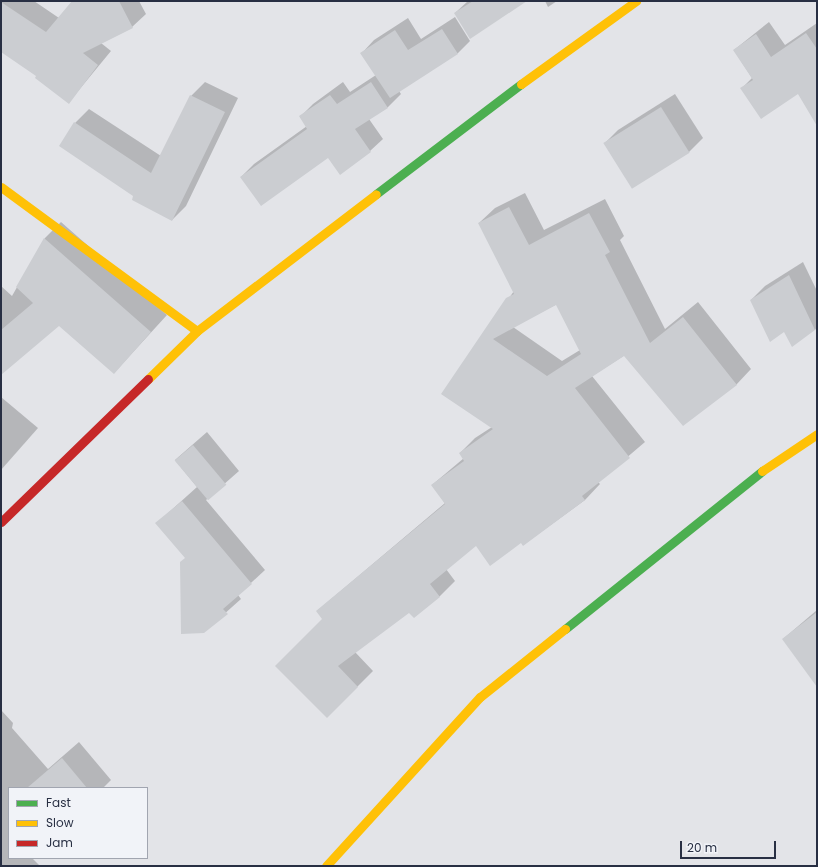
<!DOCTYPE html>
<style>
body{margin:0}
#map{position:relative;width:818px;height:867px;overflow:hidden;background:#e3e4e8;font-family:Poppins,sans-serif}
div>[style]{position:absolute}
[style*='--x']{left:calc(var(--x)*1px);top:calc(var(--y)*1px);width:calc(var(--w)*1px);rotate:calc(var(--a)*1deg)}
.shadow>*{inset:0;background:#0003}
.building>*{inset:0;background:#cbcdd1;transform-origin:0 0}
.fast>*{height:9px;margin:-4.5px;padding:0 4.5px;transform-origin:4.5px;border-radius:4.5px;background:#4caf50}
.slow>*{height:9px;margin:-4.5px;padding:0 4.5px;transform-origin:4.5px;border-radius:4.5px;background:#ffc107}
.jam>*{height:9px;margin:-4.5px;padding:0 4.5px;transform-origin:4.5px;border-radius:4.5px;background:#c62828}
span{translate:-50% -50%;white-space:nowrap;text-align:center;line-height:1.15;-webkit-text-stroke:3.5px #f1f3f8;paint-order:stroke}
.frame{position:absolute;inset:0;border:2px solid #282f43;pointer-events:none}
.legend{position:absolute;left:8px;top:787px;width:140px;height:72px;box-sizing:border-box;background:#f1f3f8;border:1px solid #a1a5b0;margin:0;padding:5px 7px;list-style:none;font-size:12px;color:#282f43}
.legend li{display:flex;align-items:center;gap:8px;height:20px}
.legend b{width:20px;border:1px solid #a1a5b0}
.scale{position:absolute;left:680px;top:841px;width:96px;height:18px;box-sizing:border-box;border:2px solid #282f43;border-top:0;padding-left:5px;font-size:12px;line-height:14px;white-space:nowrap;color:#282f43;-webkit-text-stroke:3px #f1f3f8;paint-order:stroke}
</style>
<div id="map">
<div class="shadow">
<i style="clip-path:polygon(1px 1px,34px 1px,59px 18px,73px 1px,139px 1px,146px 14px,132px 27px,101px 43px,111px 51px,69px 102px,38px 75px,1px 50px)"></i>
<i style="clip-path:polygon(468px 1px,525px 1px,455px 13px)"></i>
<i style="clip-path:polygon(545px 1px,557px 1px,548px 7px)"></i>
<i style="clip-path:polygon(455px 17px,470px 41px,458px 53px,399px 91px,401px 94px,388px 107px,369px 119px,383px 139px,370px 151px,329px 157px,241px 177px,254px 164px,307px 126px,300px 117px,313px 104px,343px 82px,350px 92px,376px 75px,362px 53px,374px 40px,408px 18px,421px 39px)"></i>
<i style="clip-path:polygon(769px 22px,785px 45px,817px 23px,817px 124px,798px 93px,742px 88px,752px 78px,734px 50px)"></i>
<i style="clip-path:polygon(205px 82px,238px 98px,186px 206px,172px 220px,135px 196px,75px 123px,89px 109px,161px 156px,191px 96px)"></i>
<i style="clip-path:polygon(675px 94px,703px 138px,689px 152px,604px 144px,618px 130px)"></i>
<i style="clip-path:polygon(evenodd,525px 193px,544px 230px,605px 199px,624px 236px,620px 240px,665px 329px,698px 302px,751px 369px,736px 385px,625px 355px,592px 376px,645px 442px,598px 482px,600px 484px,585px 500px,523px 545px,521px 542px,476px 544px,446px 569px,455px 581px,440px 596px,414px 617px,409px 612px,355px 652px,373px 671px,327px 717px,323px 619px,317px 611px,445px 503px,432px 485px,464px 458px,460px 453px,475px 438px,492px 427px,442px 394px,514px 291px,479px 223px,495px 208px,525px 193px,557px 304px,580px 350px,562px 361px,513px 327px,557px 304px)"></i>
<i style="clip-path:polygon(61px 222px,167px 315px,114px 373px,59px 324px,1px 373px,1px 286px,12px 296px,45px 238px)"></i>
<i style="clip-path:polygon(803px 262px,817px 291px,817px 327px,815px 330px,785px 330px,751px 300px,765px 286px)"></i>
<i style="clip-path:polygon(1px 397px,38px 428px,1px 470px)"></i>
<i style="clip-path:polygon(207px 432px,239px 471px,206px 500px,265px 570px,238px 595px,241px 599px,204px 632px,186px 558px,157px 523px,197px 487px,175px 460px)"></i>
<i style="clip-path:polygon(817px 610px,817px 666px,783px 639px)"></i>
<i style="clip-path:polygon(1px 710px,13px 723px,12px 728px,48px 769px,79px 742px,111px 780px,103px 788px,9px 788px,9px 858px,32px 858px,40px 866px,1px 866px)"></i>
</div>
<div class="building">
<i style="clip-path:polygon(72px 1px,119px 1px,133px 28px,83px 53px,98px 65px,69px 104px,35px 78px,36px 76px,1px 52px,1px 2px,46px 32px)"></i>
<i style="clip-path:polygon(473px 1px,527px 1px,470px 39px,454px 13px)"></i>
<i style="clip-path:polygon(442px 29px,458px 54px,390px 98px,360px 53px,395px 30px,408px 50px)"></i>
<i style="clip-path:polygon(806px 33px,817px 49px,817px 126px,798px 94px,761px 119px,740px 88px,753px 80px,733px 50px,756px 34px,771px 57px)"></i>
<i style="clip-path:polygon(371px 82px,388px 108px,355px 129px,371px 152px,340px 175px,328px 158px,261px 206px,240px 177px,307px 129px,299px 116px,330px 95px,337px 104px)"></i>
<i style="clip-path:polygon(190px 95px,225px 112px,172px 221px,132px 200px,133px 196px,59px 146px,74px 122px,151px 173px)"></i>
<i style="left:661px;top:107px;width:54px;height:68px;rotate:58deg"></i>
<i style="clip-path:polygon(evenodd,509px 207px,529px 245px,589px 213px,610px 252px,605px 255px,650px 343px,683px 317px,737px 385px,683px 426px,624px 356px,575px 388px,630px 458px,582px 496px,585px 500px,523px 546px,521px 543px,490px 566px,476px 546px,430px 584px,440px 597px,414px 618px,409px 613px,338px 666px,358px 687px,327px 718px,275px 666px,322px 619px,316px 611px,445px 504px,431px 485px,464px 461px,459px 453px,493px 429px,441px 394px,506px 298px,514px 294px,478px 223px,509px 207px,556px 305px,581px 354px,547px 376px,493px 339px,556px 305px)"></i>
<i style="clip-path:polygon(44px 238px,151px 332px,114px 374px,59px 326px,1px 375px,1px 330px,33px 303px,16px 287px)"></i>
<i style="clip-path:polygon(789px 275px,815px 330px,792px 347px,784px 332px,770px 342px,750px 300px)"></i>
<i style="left:193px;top:445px;width:52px;height:24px;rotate:50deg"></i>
<i style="clip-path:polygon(182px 501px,252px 584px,223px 609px,228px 614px,204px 633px,181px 634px,180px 562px,185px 558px,155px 523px)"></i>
<i style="clip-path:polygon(817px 612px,817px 687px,782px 639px)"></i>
<i style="clip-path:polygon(62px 758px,87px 788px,27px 788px)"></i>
</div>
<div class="fast">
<i style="--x:376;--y:194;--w:182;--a:-37.2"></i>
<i style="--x:565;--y:629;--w:253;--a:-38.7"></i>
</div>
<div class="slow">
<i style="--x:521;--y:84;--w:142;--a:-35.8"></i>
<i style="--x:1;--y:187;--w:243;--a:36.3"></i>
<i style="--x:148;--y:379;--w:69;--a:-44.4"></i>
<i style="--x:197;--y:331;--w:225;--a:-37.4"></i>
<i style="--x:762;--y:471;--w:66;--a:-33.9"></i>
<i style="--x:326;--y:866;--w:229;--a:-47.7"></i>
<i style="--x:480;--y:697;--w:109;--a:-38.7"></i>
</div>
<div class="jam">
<i style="--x:1;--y:522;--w:205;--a:-44.2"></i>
</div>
<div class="frame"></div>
<ul class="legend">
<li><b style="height:5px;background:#4caf50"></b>Fast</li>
<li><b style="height:5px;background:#ffc107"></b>Slow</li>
<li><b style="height:5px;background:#c62828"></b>Jam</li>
</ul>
<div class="scale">20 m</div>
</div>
